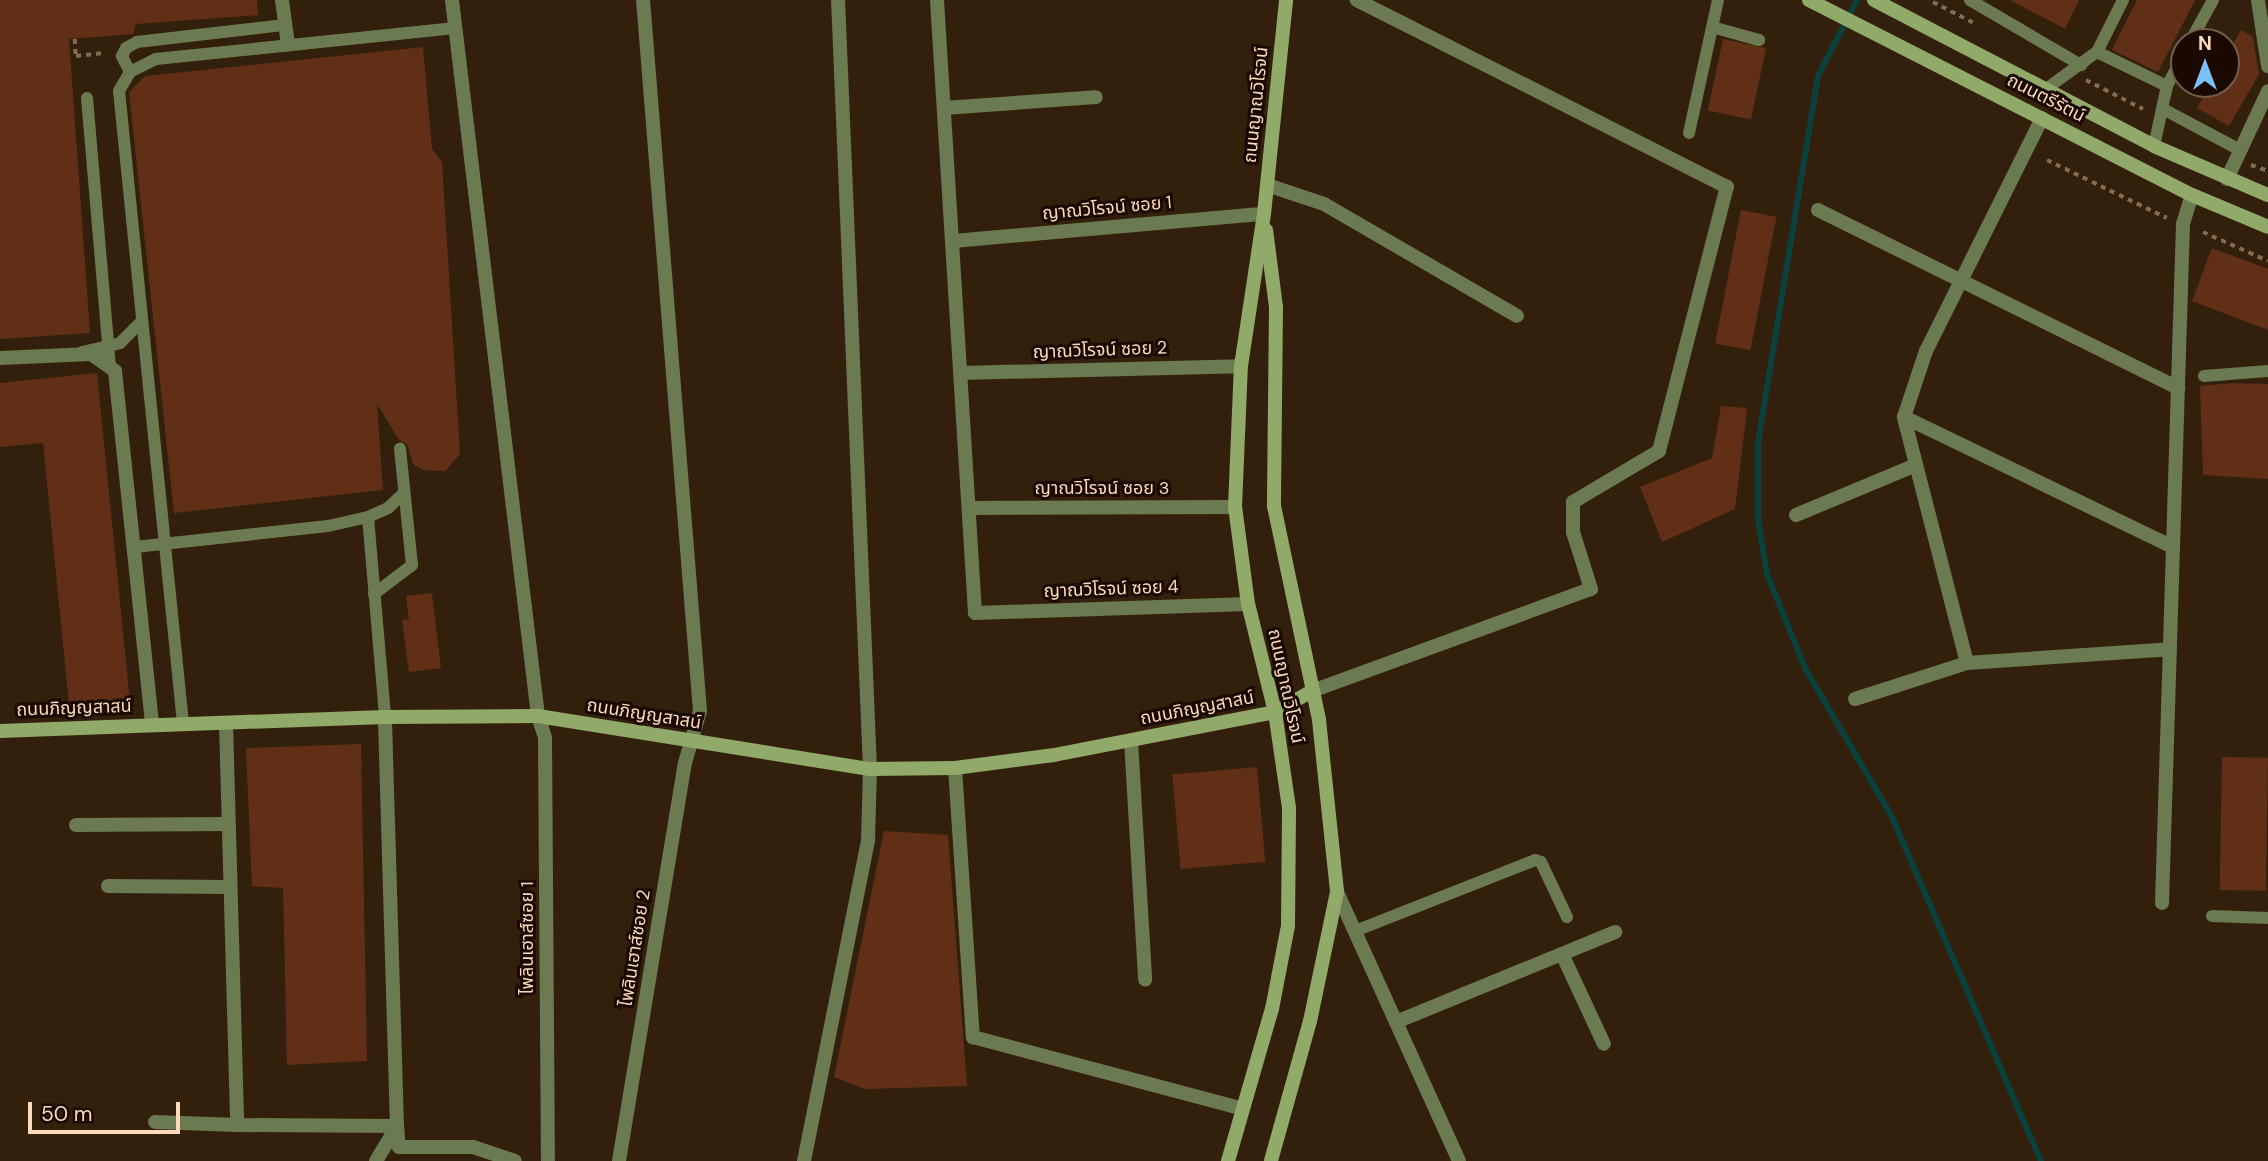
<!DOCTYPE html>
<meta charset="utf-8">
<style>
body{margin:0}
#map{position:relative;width:2268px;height:1161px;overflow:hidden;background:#33200c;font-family:"DM Sans","Noto Sans Thai",sans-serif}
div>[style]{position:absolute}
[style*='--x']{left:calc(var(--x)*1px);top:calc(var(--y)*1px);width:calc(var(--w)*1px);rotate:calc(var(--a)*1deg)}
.stream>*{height:6px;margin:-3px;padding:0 3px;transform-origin:3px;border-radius:3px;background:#0a413c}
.building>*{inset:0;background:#612f16;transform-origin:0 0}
.path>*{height:3.5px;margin-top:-1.75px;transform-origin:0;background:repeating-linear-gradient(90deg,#846b53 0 5px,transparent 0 10px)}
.lane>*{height:12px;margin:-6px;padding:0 6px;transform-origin:6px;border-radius:6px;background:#6b7a51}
.street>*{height:14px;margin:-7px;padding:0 7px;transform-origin:7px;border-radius:7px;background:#6b7a51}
.secondary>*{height:14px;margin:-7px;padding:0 7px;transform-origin:7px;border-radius:7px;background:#92aa69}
span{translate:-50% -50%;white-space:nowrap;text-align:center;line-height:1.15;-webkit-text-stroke:6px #1a0900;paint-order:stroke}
.street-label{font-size:18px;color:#fbdabc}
.north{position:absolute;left:2170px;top:28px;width:70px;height:70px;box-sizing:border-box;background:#1a0900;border:2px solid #745d4b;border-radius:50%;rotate:0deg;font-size:19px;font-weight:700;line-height:28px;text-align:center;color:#fbdabc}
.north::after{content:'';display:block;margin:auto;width:24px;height:32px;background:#7abff8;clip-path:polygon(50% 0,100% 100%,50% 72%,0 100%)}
.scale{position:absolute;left:28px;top:1102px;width:152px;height:32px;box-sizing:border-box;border:4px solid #fbdabc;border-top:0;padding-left:9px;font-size:21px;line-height:24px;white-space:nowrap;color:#fbdabc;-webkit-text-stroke:5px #1a0900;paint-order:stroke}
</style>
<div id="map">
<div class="stream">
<i style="--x:1857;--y:0;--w:85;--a:117.2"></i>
<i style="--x:1818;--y:76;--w:371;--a:99.3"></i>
<i style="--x:1758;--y:442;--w:77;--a:90"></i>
<i style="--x:1758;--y:519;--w:56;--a:80.7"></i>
<i style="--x:1767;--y:574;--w:101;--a:68"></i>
<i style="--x:1805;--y:668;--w:173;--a:59.7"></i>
<i style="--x:1892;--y:817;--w:375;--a:66.6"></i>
</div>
<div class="building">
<i style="clip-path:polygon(0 0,257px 0,258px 15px,136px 24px,133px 34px,69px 39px,90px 333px,0 339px)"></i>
<i style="clip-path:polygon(2010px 0,2079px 0,2065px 29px)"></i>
<i style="clip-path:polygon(2137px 0,2195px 0,2158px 72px,2112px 50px)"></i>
<i style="clip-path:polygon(2241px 30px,2253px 37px,2259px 74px,2229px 126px,2197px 108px,2210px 84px,2226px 84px,2226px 56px)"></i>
<i style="left:1723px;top:39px;width:44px;height:73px;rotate:12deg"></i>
<i style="clip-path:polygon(423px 47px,432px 149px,442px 162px,460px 454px,445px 471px,423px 470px,413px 464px,407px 444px,399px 440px,377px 404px,383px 490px,174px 513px,129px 92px,145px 76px)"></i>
<i style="left:1741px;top:210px;width:36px;height:136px;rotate:11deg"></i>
<i style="clip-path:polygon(2212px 248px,2268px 269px,2268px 330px,2192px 301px)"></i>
<i style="clip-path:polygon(97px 373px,131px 712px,70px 714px,43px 443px,0 447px,0 383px)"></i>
<i style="clip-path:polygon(2232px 383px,2268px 384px,2268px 479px,2203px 475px,2200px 386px)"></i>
<i style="clip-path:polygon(1721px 406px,1747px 408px,1735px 509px,1662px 542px,1640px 487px,1712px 458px)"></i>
<i style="clip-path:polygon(432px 593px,441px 668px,409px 672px,402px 620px,409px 620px,406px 596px)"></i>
<i style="clip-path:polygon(361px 744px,367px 1061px,287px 1065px,283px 888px,252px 886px,246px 748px)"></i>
<i style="left:2222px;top:757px;width:46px;height:133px;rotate:1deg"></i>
<i style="left:1257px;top:767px;width:95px;height:85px;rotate:85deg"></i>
<i style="clip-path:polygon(884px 831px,948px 835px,967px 1086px,865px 1089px,834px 1077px)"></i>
</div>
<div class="path">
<i style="--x:1933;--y:2;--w:46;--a:27.1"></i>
<i style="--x:75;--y:39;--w:17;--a:87"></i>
<i style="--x:76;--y:56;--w:30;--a:-6"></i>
<i style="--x:2086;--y:80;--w:64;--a:27"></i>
<i style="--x:2047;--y:160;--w:133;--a:25.8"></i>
<i style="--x:2251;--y:165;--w:18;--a:19"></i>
<i style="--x:2203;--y:232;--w:71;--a:24"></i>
</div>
<div class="lane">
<i style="--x:1970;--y:0;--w:129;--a:30.4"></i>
<i style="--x:1712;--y:27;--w:49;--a:15.5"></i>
<i style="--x:2190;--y:42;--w:48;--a:-61.3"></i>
<i style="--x:2097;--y:52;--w:78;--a:25.9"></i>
<i style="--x:130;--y:72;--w:18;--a:-117"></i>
<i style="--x:122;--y:56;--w:9;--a:-63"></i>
<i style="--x:126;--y:48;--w:13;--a:-29"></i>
<i style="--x:137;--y:42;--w:149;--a:-6.6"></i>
<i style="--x:2046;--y:89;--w:63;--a:-36"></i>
<i style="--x:2097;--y:52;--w:58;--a:-63.4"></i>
<i style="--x:87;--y:98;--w:267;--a:85.1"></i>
<i style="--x:2163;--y:109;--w:87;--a:28"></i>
<i style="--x:1689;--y:133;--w:136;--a:-77.7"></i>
<i style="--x:2154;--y:146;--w:61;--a:-77.8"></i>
<i style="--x:2167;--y:86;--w:36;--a:-62"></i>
<i style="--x:82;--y:352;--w:39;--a:-13"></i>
<i style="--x:120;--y:343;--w:30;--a:-45"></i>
<i style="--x:2204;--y:376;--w:64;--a:-4.5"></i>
<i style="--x:368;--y:517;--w:201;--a:85.1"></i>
<i style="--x:135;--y:547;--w:194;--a:-6.2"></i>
<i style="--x:328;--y:526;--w:41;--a:-12.7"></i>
<i style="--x:368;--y:517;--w:22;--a:-24"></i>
<i style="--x:388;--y:508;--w:22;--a:-43"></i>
<i style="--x:374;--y:594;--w:48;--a:-37.3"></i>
<i style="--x:412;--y:565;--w:117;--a:-95.9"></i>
<i style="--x:183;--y:723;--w:635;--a:-95.78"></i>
<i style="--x:119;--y:91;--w:22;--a:-60"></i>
<i style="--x:130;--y:72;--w:29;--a:-27"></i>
<i style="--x:156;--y:59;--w:301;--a:-5.9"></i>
<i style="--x:2212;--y:916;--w:56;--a:2"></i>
<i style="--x:1355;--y:931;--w:193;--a:-21.5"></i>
<i style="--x:1535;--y:860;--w:6;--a:18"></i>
<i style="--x:1541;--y:862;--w:61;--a:64.7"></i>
</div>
<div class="street">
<i style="--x:282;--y:0;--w:45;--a:82.4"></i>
<i style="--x:452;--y:0;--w:721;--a:83.15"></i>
<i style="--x:538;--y:716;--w:23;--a:72"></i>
<i style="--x:545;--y:738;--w:423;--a:89.6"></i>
<i style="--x:937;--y:0;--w:614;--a:86.45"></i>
<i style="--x:975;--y:613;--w:273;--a:-1.9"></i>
<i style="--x:2258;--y:0;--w:67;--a:81.4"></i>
<i style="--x:944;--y:108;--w:152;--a:-4.1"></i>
<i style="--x:2227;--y:179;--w:97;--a:-65"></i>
<i style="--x:1267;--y:185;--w:60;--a:18.4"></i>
<i style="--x:1324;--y:204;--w:223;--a:30.1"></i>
<i style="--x:1818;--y:210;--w:402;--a:26.3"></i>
<i style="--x:953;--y:241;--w:312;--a:-5"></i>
<i style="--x:0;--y:358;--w:91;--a:-2.5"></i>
<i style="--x:91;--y:354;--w:29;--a:35"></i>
<i style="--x:115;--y:371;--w:355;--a:84"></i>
<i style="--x:961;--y:373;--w:280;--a:-1.4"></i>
<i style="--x:1904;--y:417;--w:299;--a:25.8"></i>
<i style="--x:970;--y:508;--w:265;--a:-0.2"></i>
<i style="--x:1796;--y:515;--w:130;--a:-22.6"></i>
<i style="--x:1967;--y:663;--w:254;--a:-104.4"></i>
<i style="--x:1904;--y:417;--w:70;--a:-71.6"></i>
<i style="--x:1926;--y:351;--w:260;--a:-63.5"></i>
<i style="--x:1312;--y:691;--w:297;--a:-20.1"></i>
<i style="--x:1591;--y:589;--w:60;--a:-107.5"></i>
<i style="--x:1573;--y:532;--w:30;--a:-90"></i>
<i style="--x:1573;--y:502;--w:100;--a:-30.7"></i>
<i style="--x:1659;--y:451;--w:273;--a:-75.6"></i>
<i style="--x:1727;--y:187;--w:415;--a:-153.2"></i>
<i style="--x:1855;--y:699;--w:118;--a:-17.8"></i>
<i style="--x:1967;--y:663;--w:203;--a:-3.9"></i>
<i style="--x:226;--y:723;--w:402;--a:88.4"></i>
<i style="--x:237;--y:1125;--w:160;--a:0.4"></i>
<i style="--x:397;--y:1126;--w:21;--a:85"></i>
<i style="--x:399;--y:1147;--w:74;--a:0"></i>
<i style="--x:473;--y:1147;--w:44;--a:18.4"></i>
<i style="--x:1131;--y:741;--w:239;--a:86.6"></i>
<i style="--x:955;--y:768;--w:270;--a:86.2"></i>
<i style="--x:973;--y:1037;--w:279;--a:14.9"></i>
<i style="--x:76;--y:825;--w:151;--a:-0.4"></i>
<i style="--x:108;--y:886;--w:121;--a:0.5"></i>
<i style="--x:1337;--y:892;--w:295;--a:65.6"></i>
<i style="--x:2162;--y:903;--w:679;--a:-88.23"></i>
<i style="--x:2183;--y:224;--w:30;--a:-73"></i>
<i style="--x:1562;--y:954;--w:99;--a:65"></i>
<i style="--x:1396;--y:1022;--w:237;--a:-22.3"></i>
<i style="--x:155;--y:1122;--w:82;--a:2.1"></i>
<i style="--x:376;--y:1161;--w:41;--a:-59"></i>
<i style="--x:397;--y:1126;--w:409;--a:-91.7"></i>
<i style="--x:619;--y:1161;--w:403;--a:-80.6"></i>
<i style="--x:685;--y:763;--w:54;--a:-73.9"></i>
<i style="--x:700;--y:711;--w:713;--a:-94.58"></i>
<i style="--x:804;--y:1161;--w:327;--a:-78.7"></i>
<i style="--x:868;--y:840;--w:71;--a:-88.4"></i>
<i style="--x:870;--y:769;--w:770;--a:-92.38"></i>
</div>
<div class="secondary">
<i style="--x:1809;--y:0;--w:430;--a:27"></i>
<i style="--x:2192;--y:195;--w:82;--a:22.8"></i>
<i style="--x:1874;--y:0;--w:316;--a:27.5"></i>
<i style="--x:2154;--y:146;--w:124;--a:23.3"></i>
<i style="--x:1266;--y:230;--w:78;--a:82.6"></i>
<i style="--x:1276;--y:307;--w:199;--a:90.6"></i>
<i style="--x:1274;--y:506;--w:219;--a:78.1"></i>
<i style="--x:1319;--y:720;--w:173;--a:84"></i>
<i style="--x:1337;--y:892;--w:132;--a:101.8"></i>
<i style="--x:1310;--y:1021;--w:145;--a:105.6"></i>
<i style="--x:0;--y:731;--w:385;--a:-2.1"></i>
<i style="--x:385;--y:717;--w:153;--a:-0.4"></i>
<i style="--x:538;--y:716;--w:336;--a:9.1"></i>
<i style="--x:870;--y:769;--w:85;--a:-0.7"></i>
<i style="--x:955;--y:768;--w:100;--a:-7.5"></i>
<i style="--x:1054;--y:755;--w:225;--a:-11"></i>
<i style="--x:1275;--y:712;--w:43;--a:-29.6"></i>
<i style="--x:1228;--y:1161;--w:158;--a:-73.9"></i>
<i style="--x:1272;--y:1009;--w:85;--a:-79.1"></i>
<i style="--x:1288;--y:926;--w:118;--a:-89.5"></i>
<i style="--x:1289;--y:808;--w:97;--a:-98.3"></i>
<i style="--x:1275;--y:712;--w:111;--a:-104"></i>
<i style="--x:1248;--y:604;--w:98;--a:-97.6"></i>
<i style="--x:1235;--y:507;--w:141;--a:-87.6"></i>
<i style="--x:1241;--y:366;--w:154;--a:-81.4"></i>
<i style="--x:1264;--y:214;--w:215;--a:-84.1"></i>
</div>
<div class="street-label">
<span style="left:2046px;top:98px;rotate:27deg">ถนนตรีรัตน์</span>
<span style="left:1256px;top:105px;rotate:-84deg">ถนนญาณวิโรจน์</span>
<span style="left:1107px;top:208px;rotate:-5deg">ญาณวิโรจน์ ซอย 1</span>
<span style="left:1100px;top:350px;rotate:-2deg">ญาณวิโรจน์ ซอย 2</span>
<span style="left:1102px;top:488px">ญาณวิโรจน์ ซอย 3</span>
<span style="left:1111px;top:589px;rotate:-2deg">ญาณวิโรจน์ ซอย 4</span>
<span style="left:1286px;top:686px;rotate:78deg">ถนนญาณวิโรจน์</span>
<span style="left:74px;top:708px;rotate:-2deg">ถนนภิญญสาสน์</span>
<span style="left:1197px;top:708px;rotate:-11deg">ถนนภิญญสาสน์</span>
<span style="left:644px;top:714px;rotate:9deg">ถนนภิญญสาสน์</span>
<span style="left:527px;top:938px;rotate:-90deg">ไพลินเฮาส์ซอย 1</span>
<span style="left:635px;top:948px;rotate:-81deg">ไพลินเฮาส์ซอย 2</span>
</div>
<div class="north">N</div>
<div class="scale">50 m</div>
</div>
